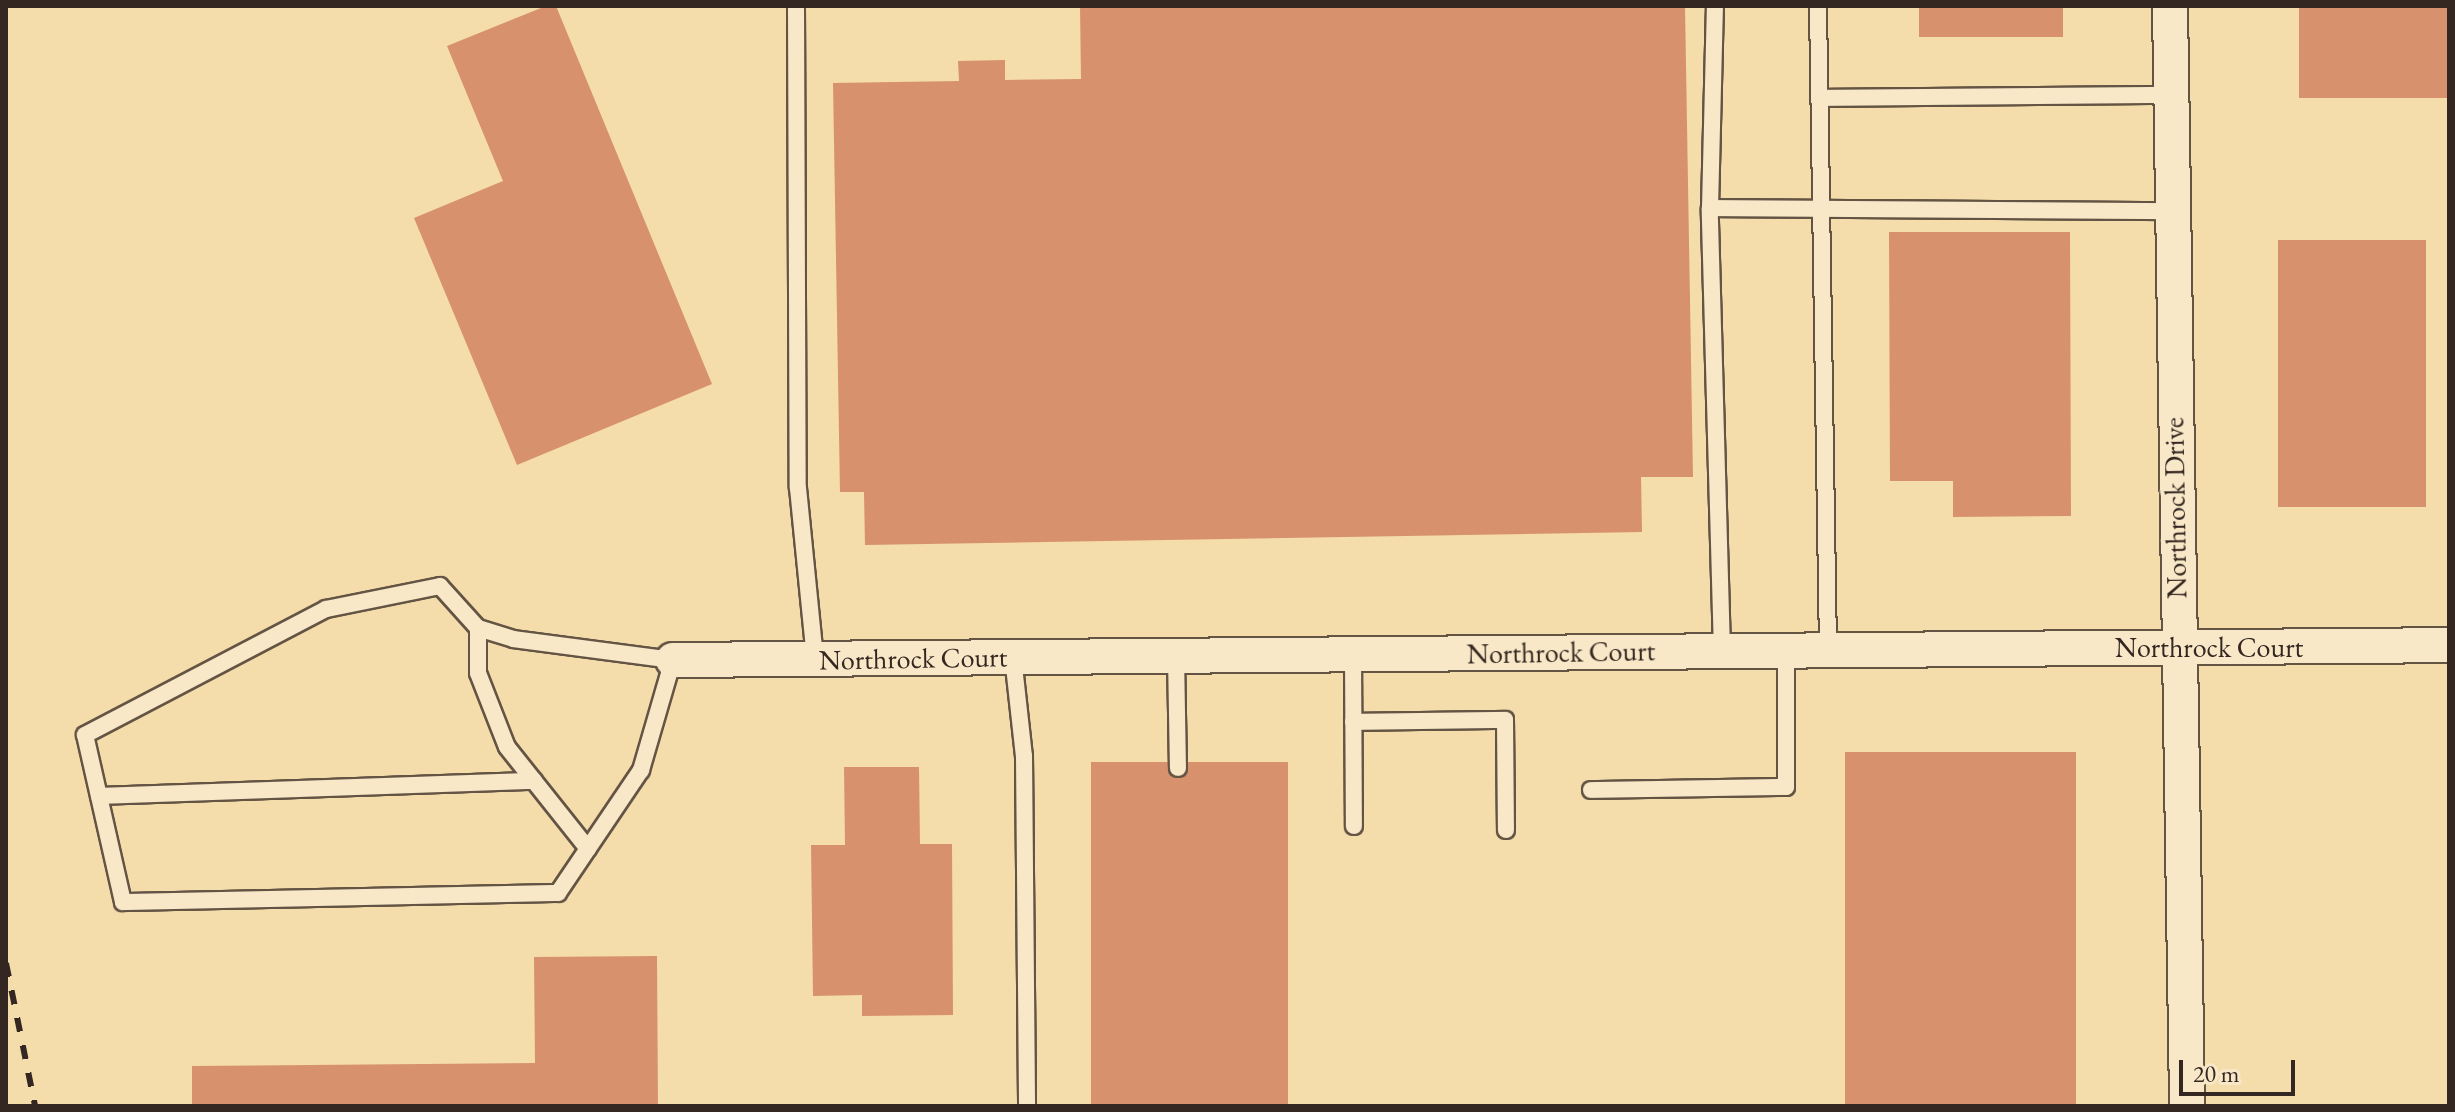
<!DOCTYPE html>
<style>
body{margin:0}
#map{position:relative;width:2455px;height:1112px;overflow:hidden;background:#f4dcab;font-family:"EB Garamond",serif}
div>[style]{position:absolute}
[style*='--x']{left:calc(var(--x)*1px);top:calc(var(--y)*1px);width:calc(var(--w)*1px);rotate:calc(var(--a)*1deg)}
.building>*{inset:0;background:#d7916c;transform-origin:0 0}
.roads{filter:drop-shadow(2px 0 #645444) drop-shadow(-2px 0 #645444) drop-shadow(0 2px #645444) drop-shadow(0 -2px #645444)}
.lane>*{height:16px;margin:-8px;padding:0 8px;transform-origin:8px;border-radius:8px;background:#f8e8c8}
.street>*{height:34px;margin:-17px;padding:0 17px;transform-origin:17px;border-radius:17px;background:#f8e8c8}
.rail>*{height:6px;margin-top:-3px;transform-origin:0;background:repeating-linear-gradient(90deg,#342721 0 14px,transparent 0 28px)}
span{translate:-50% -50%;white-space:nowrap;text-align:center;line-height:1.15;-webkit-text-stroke:8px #f8e8c8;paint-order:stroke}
.street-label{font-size:28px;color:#342721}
.frame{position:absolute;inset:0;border:8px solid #342721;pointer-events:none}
.scale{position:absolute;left:2179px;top:1060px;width:116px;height:36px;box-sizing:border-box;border:4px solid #342721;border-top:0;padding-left:10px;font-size:24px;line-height:28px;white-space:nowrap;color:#342721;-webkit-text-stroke:6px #f8e8c8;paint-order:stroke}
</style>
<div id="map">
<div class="building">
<i style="clip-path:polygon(546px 6px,556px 6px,712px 384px,517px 465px,414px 218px,503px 181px,447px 46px)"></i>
<i style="clip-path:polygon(1080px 6px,1685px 6px,1693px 477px,1641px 477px,1642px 532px,865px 545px,864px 492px,840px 492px,833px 83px,959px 81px,958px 61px,1005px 60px,1005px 80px,1081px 79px)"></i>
<i style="left:1919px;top:6px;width:144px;height:31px"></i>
<i style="left:2299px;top:6px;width:150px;height:92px"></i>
<i style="clip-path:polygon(1889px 232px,2070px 232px,2071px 516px,1953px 517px,1953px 481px,1890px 481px)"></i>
<i style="left:2426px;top:240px;width:267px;height:148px;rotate:90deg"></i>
<i style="left:2076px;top:752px;width:354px;height:231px;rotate:90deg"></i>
<i style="left:1288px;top:762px;width:344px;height:197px;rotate:90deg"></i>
<i style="clip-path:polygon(844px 767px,919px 767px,920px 844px,952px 844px,953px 1015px,862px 1016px,862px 995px,813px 996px,811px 845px,845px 845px)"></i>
<i style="clip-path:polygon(657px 956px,658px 1106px,192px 1106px,192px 1066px,535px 1063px,534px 957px)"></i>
</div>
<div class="roads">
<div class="lane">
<i style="--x:796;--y:6;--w:482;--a:89.8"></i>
<i style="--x:798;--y:488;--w:172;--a:84.3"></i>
<i style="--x:1818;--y:6;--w:644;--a:89.11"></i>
<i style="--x:1819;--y:98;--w:352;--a:-0.5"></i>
<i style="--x:1710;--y:208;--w:202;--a:-88.6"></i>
<i style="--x:440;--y:586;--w:57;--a:47.9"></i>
<i style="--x:478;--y:628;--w:37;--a:17"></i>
<i style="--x:513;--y:639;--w:161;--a:7.5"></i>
<i style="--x:673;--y:660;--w:115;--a:106.2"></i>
<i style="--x:641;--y:770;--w:148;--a:124"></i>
<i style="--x:558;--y:893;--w:435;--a:178.8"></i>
<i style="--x:123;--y:902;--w:171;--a:-102.8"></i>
<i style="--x:85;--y:735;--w:272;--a:-27.6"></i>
<i style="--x:326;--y:609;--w:116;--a:-11.4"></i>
<i style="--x:478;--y:628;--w:45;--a:90"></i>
<i style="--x:478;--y:673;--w:79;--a:68.6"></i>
<i style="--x:507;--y:747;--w:130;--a:51.5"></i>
<i style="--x:1722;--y:651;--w:443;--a:-91.6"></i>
<i style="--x:1710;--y:208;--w:462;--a:0.4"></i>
<i style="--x:1353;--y:654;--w:172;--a:89.7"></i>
<i style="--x:1176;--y:656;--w:112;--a:89"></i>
<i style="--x:1013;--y:657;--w:100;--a:83.7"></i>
<i style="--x:1024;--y:756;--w:350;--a:89.5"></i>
<i style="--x:1353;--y:722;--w:152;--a:-0.8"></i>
<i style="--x:1505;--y:720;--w:110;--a:89.5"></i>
<i style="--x:1591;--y:790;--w:195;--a:-0.9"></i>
<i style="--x:1786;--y:787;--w:137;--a:-90"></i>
<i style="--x:99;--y:796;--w:435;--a:-2"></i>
</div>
<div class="street">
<i style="--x:2170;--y:6;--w:1100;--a:89.11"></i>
<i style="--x:673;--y:660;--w:1776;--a:-0.48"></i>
</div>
</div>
<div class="rail">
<i style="--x:6;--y:963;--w:146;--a:78.5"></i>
</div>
<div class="street-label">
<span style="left:2175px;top:508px;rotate:-91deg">Northrock Drive</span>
<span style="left:2209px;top:647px">Northrock Court</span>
<span style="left:1561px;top:652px;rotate:-1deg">Northrock Court</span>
<span style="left:913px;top:658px;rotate:-1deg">Northrock Court</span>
</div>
<div class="frame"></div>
<div class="scale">20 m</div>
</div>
